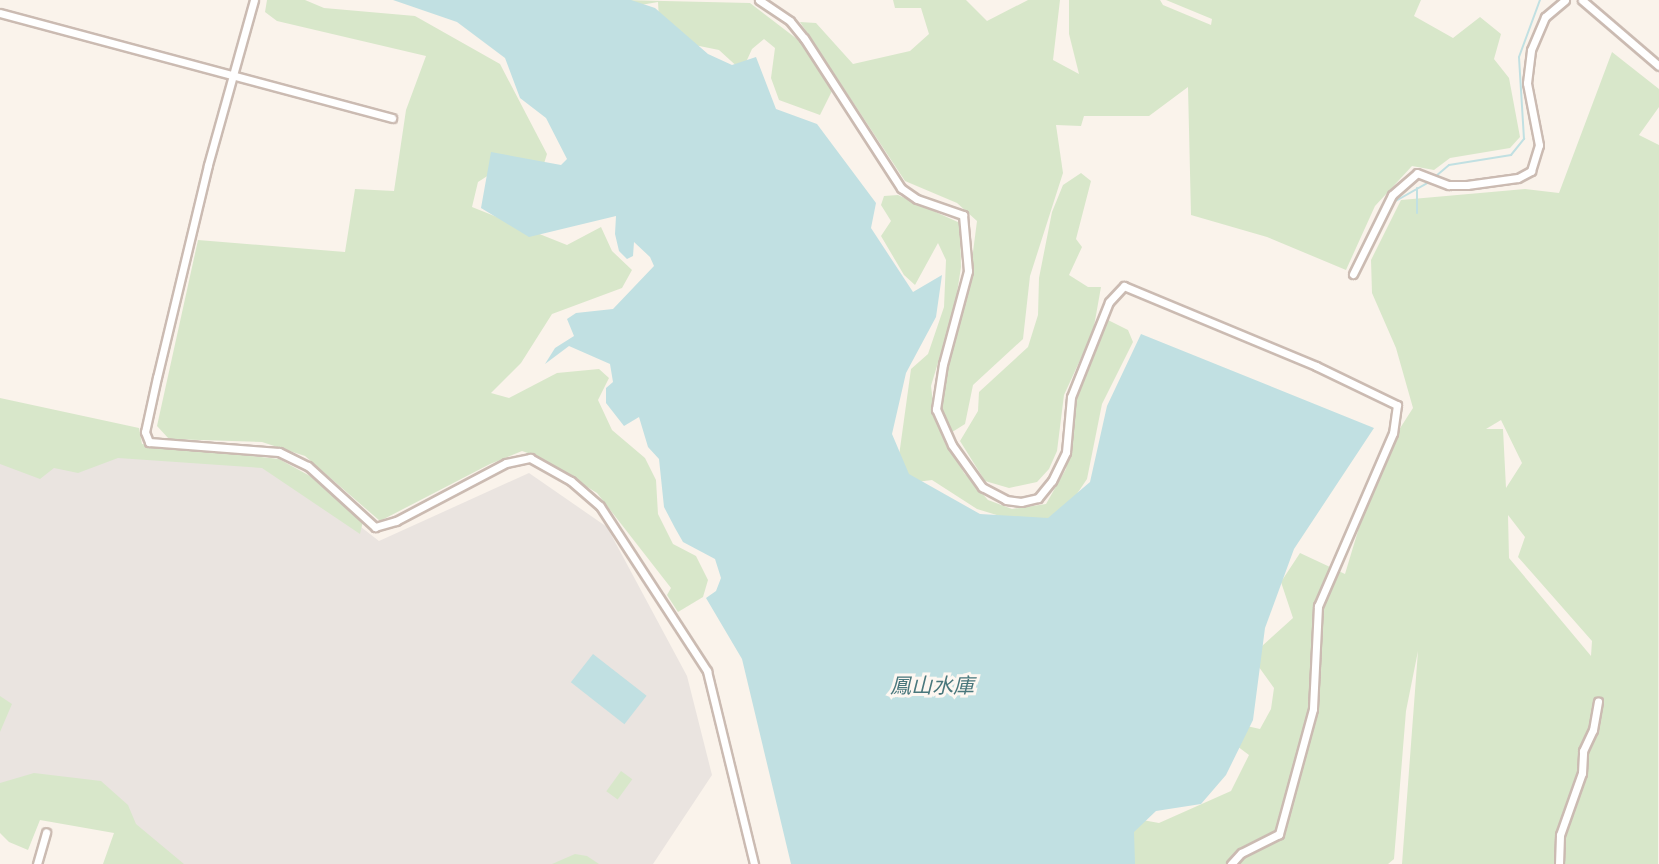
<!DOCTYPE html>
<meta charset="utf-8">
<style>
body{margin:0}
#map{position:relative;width:1659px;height:864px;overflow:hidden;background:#faf3eb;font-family:Arial,"Noto Sans TC",sans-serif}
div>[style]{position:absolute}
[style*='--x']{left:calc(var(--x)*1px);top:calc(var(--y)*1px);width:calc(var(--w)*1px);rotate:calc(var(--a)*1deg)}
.industrial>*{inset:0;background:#eae4e0}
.green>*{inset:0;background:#d8e7ca;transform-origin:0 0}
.water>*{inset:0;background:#c1e0e2;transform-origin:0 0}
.stream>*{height:2px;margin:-1px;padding:0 1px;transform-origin:1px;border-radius:1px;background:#c1e0e2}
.roads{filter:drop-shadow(2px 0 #cbbbb2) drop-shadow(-2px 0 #cbbbb2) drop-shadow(0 2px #cbbbb2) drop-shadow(0 -2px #cbbbb2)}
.minor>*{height:7px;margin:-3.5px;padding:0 3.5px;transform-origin:3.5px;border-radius:3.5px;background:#fff}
span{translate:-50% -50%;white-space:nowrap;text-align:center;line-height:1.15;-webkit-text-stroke:6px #fdf7f1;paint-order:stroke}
.water-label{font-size:21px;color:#49777c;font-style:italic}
</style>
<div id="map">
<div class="industrial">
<i style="clip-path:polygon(0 433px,280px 464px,379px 541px,529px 473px,607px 527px,687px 676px,712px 775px,653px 864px,163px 864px,124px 831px,0 788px)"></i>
</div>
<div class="green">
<i style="clip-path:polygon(267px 0,305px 0,324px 8px,415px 16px,500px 64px,547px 154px,541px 173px,506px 164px,478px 182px,472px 207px,567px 245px,601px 227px,612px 251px,632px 270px,622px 288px,552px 314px,521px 363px,491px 393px,509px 398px,557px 373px,599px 369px,609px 378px,598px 400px,612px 430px,645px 458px,656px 480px,658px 514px,673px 544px,696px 556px,708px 580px,703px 597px,678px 612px,667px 595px,671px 588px,597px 493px,537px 456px,522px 451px,490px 464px,380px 521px,305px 456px,262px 442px,169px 439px,157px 426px,198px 240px,345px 252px,355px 189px,394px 191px,406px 110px,426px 56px,277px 21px,265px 12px)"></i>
<i style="clip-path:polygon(621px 0,750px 3px,801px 42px,832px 91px,820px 115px,779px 100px,771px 78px,775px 48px,764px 39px,752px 49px,742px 71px,719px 50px,660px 38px,658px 2px,623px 8px)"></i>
<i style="clip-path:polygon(893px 0,966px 0,987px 21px,1028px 0,1060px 0,1053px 60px,1079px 74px,1069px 34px,1069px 0,1160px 0,1163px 5px,1211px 25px,1212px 19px,1166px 0,1421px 0,1414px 16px,1453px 38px,1480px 17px,1501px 34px,1494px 59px,1509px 78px,1520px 137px,1510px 148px,1450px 158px,1434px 170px,1412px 166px,1375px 206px,1346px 270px,1267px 237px,1191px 215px,1188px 87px,1149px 116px,1084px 116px,1081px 126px,1056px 125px,1063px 173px,1030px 276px,1023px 339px,973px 385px,965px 424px,949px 434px,940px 409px,945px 373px,969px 283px,977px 221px,957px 203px,905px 181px,800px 22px,816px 23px,853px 64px,910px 51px,929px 34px,921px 8px,895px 8px)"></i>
<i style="clip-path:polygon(evenodd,1612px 52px,1659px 89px,1659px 107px,1639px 135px,1659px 145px,1658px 864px,1402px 864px,1418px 651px,1406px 711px,1394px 859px,1388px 864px,1132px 864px,1130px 837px,1137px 819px,1159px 823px,1231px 791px,1249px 755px,1237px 746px,1229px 722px,1260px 729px,1271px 709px,1274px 688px,1251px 656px,1293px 618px,1281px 582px,1300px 553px,1345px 574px,1379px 461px,1413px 408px,1396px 348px,1372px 293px,1371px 260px,1401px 200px,1525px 189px,1559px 193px,1612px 52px,1501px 420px,1522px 463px,1506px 488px,1503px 429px,1486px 429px,1501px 420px,1612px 52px,1508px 515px,1525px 537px,1518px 557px,1592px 641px,1591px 656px,1509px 558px,1508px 515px)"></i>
<i style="clip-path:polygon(1081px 173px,1091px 181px,1076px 239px,1082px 247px,1069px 275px,1088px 287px,1101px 287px,1093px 332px,1064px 395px,1057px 451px,1049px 469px,1037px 482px,1009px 488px,985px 481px,960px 441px,978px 411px,979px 392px,1028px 347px,1038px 315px,1039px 278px,1052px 212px,1063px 185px)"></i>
<i style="clip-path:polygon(898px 195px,960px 223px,961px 267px,955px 306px,931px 386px,935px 420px,964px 473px,988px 500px,1012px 509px,1046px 504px,1066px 469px,1075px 401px,1108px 320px,1128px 330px,1133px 342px,1102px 404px,1087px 479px,1062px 516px,1023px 523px,977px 509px,932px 480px,909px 483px,898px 463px,911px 369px,928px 354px,944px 307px,946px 260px,938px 243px,915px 285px,904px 275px,881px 236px,891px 221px,881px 205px,884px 196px)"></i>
<i style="clip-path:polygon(0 398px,139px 428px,142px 444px,279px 459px,310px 476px,363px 521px,360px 534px,262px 468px,118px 458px,78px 473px,54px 468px,40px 479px,0 464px)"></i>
<i style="clip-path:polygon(0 696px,12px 704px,0 732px)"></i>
<i style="left:621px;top:771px;width:14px;height:25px;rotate:36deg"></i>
<i style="clip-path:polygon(34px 773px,101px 781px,128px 805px,136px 824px,184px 864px,103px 864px,114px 833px,40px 820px,28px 850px,9px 842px,0 833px,0 783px)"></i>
<i style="clip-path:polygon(575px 854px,587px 856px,599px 864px,552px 864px)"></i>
</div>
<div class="water">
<i style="clip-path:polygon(393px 0,631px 0,655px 8px,708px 54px,732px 65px,756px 57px,776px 109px,817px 124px,876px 203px,871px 228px,913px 292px,942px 275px,936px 317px,906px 373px,892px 434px,909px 474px,980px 514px,1048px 518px,1090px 482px,1107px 406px,1141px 334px,1374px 428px,1294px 549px,1265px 628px,1253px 720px,1226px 775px,1201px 804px,1156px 811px,1134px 832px,1135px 864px,791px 864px,742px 659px,706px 598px,716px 591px,721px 578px,715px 559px,683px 542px,675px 528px,664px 507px,659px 459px,648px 447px,639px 417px,624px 426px,606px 403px,606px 388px,613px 382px,610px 364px,569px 346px,545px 364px,555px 348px,574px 336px,567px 319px,576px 313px,613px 309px,654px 266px,650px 257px,634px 242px,633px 256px,627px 259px,619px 251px,615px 234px,616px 216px,529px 237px,481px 208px,491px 152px,561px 165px,567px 159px,546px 118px,520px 98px,505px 58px,457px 22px)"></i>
<i style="left:593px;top:654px;width:68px;height:36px;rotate:38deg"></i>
</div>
<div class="stream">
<i style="--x:1436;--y:176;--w:17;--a:-40"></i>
<i style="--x:1449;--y:165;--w:63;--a:-9.2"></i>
<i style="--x:1511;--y:155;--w:21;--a:-51"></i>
<i style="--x:1524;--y:139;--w:82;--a:-93.5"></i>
<i style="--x:1519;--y:57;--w:61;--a:-69.8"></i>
<i style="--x:1417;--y:188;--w:25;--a:90"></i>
<i style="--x:1392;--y:203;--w:43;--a:-29.6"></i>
<i style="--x:1364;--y:259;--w:16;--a:-63"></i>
</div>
<div class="roads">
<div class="minor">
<i style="--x:254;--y:0;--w:171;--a:105.6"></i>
<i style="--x:208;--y:165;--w:218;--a:103.5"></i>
<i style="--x:157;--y:377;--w:56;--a:102.3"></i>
<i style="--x:145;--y:432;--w:11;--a:68"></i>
<i style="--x:149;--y:442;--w:130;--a:4.4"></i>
<i style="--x:279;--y:452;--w:32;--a:26"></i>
<i style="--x:308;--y:466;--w:91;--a:42.3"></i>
<i style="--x:375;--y:527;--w:22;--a:-16"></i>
<i style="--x:396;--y:521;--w:124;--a:-27.8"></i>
<i style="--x:506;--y:463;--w:25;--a:-12"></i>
<i style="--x:530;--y:458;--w:47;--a:29.3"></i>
<i style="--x:571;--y:481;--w:38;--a:41"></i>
<i style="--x:600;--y:506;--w:197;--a:57"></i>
<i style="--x:707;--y:671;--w:199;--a:76.3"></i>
<i style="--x:759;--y:0;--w:37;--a:34"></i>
<i style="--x:790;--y:21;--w:22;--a:51"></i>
<i style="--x:804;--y:38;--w:179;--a:57.1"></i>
<i style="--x:901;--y:188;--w:19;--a:35"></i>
<i style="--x:917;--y:199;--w:49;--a:19.2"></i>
<i style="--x:963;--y:215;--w:56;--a:84.9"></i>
<i style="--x:968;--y:271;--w:96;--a:105"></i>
<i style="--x:943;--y:364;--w:46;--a:98.8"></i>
<i style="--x:936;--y:409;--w:39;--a:66"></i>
<i style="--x:952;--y:445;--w:52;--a:54.5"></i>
<i style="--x:982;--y:487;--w:27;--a:28"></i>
<i style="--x:1006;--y:500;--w:15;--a:8"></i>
<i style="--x:1021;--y:502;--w:17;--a:-13"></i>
<i style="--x:1038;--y:498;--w:22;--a:-51"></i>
<i style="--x:1052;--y:481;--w:32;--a:-64"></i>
<i style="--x:1066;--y:452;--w:55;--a:-84.8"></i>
<i style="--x:1071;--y:397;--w:102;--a:-68.2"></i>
<i style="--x:1109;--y:302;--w:22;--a:-47"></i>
<i style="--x:1124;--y:286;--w:208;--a:22.6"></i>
<i style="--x:1316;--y:366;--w:90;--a:25.7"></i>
<i style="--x:1397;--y:405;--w:28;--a:98"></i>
<i style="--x:1393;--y:433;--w:189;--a:113.4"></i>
<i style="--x:1318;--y:606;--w:103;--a:92.8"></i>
<i style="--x:1313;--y:709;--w:130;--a:105.2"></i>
<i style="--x:1279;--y:834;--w:42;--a:153.4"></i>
<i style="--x:1241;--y:853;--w:15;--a:132"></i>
<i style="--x:1582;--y:0;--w:101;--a:40.6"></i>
<i style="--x:0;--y:13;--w:406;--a:15"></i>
<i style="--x:1353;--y:274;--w:88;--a:-63.7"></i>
<i style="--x:1392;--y:195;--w:33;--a:-41"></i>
<i style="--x:1417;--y:173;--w:34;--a:21"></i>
<i style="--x:1449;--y:185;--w:18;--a:0"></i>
<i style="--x:1467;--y:185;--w:51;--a:-7.8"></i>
<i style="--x:1518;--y:178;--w:15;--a:-28"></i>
<i style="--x:1531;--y:171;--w:27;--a:-73"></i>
<i style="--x:1539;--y:145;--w:63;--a:-101"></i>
<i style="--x:1527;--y:83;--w:33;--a:-83"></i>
<i style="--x:1531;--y:50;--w:36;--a:-67"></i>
<i style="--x:1545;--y:17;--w:26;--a:-40"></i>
<i style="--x:37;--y:864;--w:33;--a:-74"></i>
<i style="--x:1559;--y:864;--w:29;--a:-88"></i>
<i style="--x:1560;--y:835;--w:66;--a:-70.5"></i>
<i style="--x:1582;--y:773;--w:22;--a:-87"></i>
<i style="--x:1583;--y:751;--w:23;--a:-65"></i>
<i style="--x:1593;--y:730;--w:29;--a:-80"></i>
</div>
</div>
<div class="water-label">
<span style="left:932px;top:686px">鳳山水庫</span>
</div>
</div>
